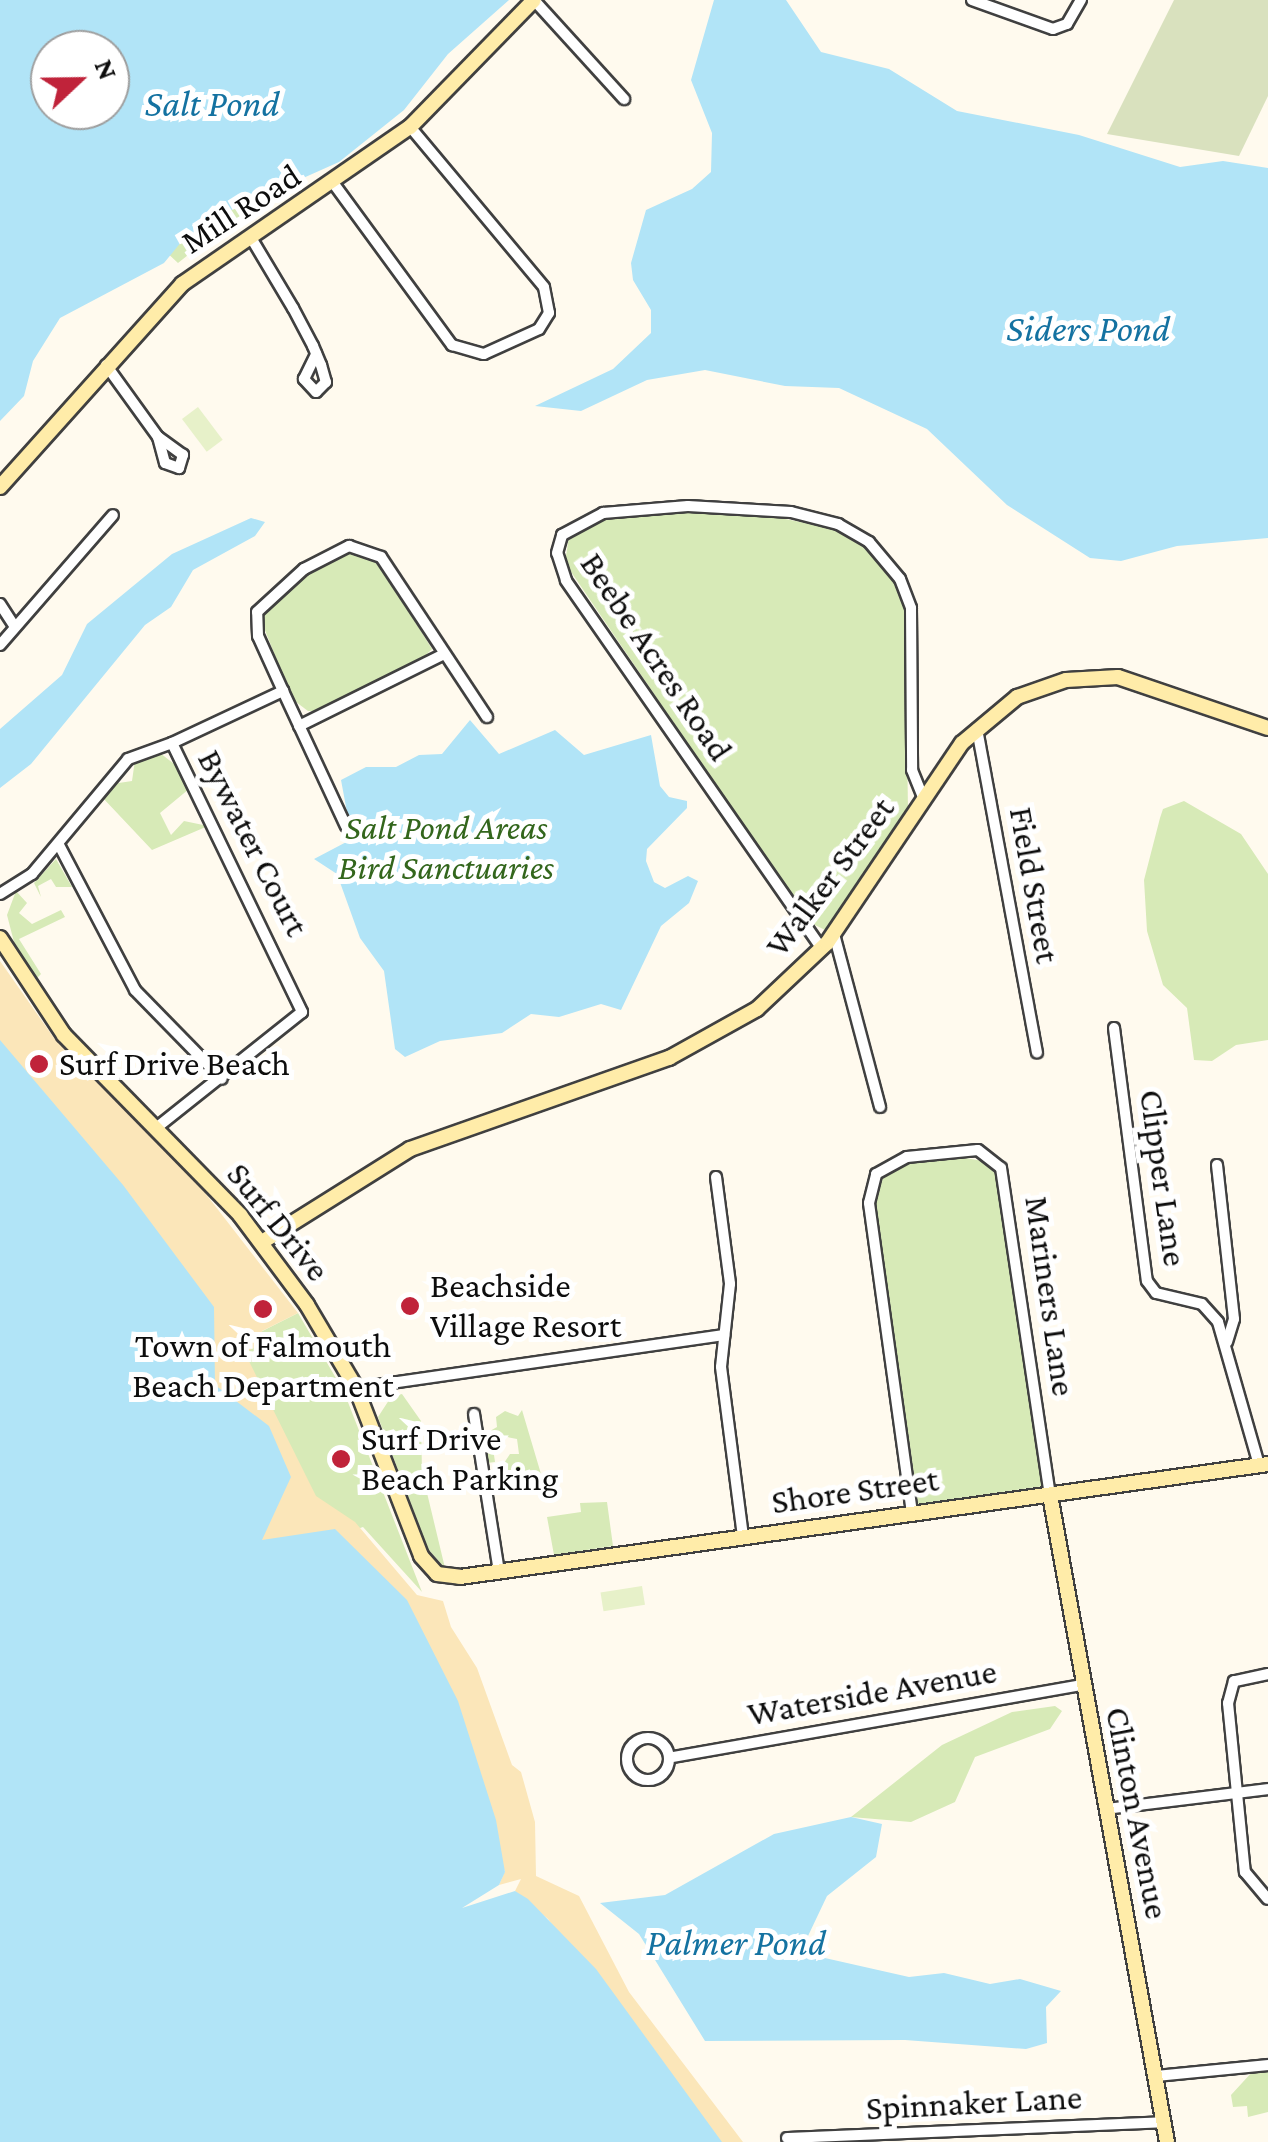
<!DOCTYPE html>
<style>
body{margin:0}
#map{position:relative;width:1268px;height:2142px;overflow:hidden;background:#fffaee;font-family:"Crimson Pro",serif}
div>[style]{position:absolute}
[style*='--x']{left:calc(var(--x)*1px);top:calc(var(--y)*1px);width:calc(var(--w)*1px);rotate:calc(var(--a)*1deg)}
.green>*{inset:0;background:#d7eab7}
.sand>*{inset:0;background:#fbe6b9}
.cemetery>*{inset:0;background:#d9e1be}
.pitch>*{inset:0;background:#e7f1c9;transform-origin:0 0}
.water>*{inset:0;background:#b1e4f7}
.roads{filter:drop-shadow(2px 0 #404040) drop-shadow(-2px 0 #404040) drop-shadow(0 2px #404040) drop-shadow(0 -2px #404040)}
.street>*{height:10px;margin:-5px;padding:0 5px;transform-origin:5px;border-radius:5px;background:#fff}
.street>.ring{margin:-5px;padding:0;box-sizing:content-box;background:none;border:10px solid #fff;border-radius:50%}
.secondary>*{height:14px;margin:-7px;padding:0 7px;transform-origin:7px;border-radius:7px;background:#ffeca9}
.dots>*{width:28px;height:28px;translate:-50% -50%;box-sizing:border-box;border:5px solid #fff;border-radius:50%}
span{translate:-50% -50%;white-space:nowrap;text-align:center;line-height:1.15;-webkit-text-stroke:10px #fff;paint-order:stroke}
.street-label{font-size:35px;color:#0d0d0d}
.park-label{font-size:35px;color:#33661c;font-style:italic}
.poi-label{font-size:35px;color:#0d0d0d}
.left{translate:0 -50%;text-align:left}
.water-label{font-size:38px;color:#1472a1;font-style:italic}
.north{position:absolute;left:30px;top:30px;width:100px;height:100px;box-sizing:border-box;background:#fff;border:2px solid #9e9e9e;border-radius:50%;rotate:68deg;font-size:28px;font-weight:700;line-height:40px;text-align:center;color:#0d0d0d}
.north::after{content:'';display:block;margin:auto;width:35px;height:45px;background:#c0233a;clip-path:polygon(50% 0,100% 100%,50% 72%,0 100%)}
</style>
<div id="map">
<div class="green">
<i style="clip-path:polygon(272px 180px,282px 198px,217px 232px,178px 263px,164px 250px)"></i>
<i style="clip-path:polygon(676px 512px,775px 517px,831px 528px,868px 548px,893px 576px,905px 603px,908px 811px,827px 931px,809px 922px,565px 563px,569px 536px,593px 520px)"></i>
<i style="clip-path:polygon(347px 550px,375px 557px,432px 649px,419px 662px,321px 711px,308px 711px,292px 699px,261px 620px,269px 604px,324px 559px)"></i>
<i style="clip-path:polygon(160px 753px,178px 767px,189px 789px,160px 813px,171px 835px,184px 821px,208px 826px,152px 850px,102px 797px,112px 784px,132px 781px,135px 760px)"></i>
<i style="clip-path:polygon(1184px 801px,1241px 834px,1268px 874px,1268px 1040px,1236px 1045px,1212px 1061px,1194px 1060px,1187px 1008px,1163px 985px,1147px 931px,1144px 880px,1160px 818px,1163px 809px)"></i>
<i style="clip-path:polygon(56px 859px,72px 887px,56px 887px,51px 879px,38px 886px,41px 897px,34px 883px)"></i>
<i style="clip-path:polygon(16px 891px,27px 903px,19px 913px,32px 924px,61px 910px,65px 917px,19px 939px,41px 974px,34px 981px,15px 946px,7px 915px)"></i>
<i style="clip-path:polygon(959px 1157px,983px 1161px,999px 1177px,1044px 1486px,918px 1504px,875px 1198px,882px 1177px,906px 1163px)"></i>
<i style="clip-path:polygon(298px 1313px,344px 1392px,422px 1592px,363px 1527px,253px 1565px,195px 1365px)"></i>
<i style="clip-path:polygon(402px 1394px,421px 1421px,422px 1472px,445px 1568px,428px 1549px,378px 1417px,391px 1397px)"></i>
<i style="clip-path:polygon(522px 1410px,541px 1474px,506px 1479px,500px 1469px,510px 1454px,519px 1454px,517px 1439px,497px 1435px,492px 1441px,495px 1462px,487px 1463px,483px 1435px,497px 1427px,496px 1417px,505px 1411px,518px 1416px)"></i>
<i style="clip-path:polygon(607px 1502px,613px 1546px,554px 1555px,547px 1517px,581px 1512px,580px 1503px)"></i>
<i style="clip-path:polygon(1055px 1706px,1062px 1711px,1050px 1729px,975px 1757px,955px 1802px,911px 1822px,851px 1817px,942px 1745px,1012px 1712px)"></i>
<i style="clip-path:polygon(1268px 2070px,1268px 2112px,1248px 2117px,1247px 2106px,1233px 2107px,1231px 2095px,1253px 2071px)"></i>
</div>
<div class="sand">
<i style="clip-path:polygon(0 961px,54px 1038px,195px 1180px,298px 1313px,262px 1331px,265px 1341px,245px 1353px,316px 1496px,355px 1522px,417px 1595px,443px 1601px,451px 1627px,477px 1668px,512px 1765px,521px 1772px,535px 1822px,536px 1876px,579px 1896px,629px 1992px,743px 2142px,711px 2142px,548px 1919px,515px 1891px,521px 1879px,499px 1885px,505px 1871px,304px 1535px,262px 1544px,0 1090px)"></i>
</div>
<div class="cemetery">
<i style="clip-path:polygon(1174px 0,1268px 0,1268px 96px,1239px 156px,1107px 134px)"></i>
</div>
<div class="pitch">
<i style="left:198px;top:407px;width:41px;height:20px;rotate:53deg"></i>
<i style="left:642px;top:1586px;width:19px;height:42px;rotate:81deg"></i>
</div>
<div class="water">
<i style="clip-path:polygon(evenodd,0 0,509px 0,448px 54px,404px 110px,339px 162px,218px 216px,182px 241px,164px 263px,60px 318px,33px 361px,24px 396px,0 421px,0 0,50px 50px,110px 50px,110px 110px,50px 110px,50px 50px)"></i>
<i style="clip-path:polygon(714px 0,786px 0,821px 52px,889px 69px,957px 111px,1079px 135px,1180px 167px,1223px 161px,1268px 168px,1268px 538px,1177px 546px,1121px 561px,1090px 558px,1007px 505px,927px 429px,839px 388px,785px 386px,705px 370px,647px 380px,581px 411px,535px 406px,613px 369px,651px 333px,651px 310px,633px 280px,631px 263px,646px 210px,692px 189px,711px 172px,712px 133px,691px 80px)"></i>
<i style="clip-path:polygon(251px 518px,265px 522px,255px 536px,193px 570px,171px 607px,145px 625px,31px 764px,0 788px,0 729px,62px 675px,87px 624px,172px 554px)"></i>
<i style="clip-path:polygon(470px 720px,499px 754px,555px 730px,584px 755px,651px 735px,660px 786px,669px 797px,687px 801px,687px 808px,647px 849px,646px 861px,654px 882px,665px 888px,688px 876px,698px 881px,689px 903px,661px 926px,621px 1010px,601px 1004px,559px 1017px,531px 1014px,502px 1033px,440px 1041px,405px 1057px,395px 1049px,384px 971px,360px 938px,337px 874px,314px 859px,352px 839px,341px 780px,366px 767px,396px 767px,419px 755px,442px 754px)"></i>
<i style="clip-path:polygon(0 1040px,123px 1185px,214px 1307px,215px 1385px,269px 1426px,291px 1477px,262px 1540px,335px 1529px,407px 1600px,458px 1701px,496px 1820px,505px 1872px,499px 1885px,462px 1908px,515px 1891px,528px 1899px,596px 1969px,722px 2142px,0 2142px)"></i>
<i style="clip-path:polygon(851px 1817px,882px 1824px,876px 1857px,827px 1896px,808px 1936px,816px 1956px,909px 1977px,944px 1973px,990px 1984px,1020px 1979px,1061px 1991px,1046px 2007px,1047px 2043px,1026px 2049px,905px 2040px,705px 2041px,639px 1934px,600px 1903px,665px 1895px,774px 1834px)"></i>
</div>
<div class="roads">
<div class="street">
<i style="--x:534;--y:0;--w:134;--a:47.7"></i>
<i style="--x:972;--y:0;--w:86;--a:19.7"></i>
<i style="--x:1053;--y:29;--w:15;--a:-20"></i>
<i style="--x:1067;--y:24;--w:28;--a:-60"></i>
<i style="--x:334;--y:184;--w:200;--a:53.8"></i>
<i style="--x:452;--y:345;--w:33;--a:16"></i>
<i style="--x:484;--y:354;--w:60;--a:-24.4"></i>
<i style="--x:539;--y:329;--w:19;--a:-58"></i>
<i style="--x:549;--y:313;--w:26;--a:-101"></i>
<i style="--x:544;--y:287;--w:209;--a:-129.9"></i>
<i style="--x:250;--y:236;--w:84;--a:59.2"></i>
<i style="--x:293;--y:308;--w:43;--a:62.2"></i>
<i style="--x:313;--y:346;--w:21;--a:67"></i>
<i style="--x:321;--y:365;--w:18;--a:74"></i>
<i style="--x:326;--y:382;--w:14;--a:135"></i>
<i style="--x:316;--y:392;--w:18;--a:-133"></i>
<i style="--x:304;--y:379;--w:28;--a:-64"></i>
<i style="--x:106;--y:365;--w:89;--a:54.2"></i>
<i style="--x:158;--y:437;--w:27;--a:75"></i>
<i style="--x:165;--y:463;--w:15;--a:20"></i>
<i style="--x:179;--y:468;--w:14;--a:-73"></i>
<i style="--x:183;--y:455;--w:31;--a:-144"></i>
<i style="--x:0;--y:604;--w:27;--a:57"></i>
<i style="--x:0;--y:645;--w:172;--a:-49"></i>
<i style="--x:283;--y:691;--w:149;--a:65"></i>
<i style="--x:299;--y:726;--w:162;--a:-26.4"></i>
<i style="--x:977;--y:729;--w:329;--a:79.5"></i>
<i style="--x:172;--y:743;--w:123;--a:-25.1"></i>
<i style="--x:283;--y:691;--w:60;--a:-114.4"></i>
<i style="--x:258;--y:636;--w:24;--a:-92"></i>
<i style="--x:257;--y:612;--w:64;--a:-42.5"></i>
<i style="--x:304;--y:569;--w:51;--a:-27.1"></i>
<i style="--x:349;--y:546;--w:34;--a:19"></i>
<i style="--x:381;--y:557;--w:192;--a:56.5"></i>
<i style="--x:59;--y:845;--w:164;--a:62.3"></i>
<i style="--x:135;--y:990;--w:124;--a:45.7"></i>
<i style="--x:0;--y:894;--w:38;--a:-32"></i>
<i style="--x:32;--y:874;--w:150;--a:-50.1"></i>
<i style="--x:128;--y:759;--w:47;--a:-20"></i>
<i style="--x:172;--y:743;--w:299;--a:64.2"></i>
<i style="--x:302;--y:1012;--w:186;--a:141.5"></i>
<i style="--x:834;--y:934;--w:179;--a:75.1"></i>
<i style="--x:822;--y:949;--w:449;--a:-124.8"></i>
<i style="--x:566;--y:580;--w:28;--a:-108"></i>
<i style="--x:557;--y:553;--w:19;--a:-74"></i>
<i style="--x:562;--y:535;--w:47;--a:-28.2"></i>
<i style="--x:603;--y:513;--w:85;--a:-4.7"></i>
<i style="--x:688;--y:506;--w:103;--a:3.3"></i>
<i style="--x:791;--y:512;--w:49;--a:14.3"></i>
<i style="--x:838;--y:524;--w:36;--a:30"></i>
<i style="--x:869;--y:542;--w:48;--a:50"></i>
<i style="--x:900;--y:579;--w:31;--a:69"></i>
<i style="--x:911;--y:608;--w:162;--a:89.6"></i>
<i style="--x:912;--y:770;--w:31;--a:68"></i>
<i style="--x:1114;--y:1028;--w:255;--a:82.6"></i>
<i style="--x:1147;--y:1281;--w:15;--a:53"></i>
<i style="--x:1156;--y:1293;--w:47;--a:13.4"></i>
<i style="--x:1202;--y:1304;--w:24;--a:48"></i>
<i style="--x:1218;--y:1322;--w:149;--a:74"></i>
<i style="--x:1217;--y:1165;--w:155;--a:83.7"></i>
<i style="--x:1234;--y:1319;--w:24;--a:107"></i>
<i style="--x:716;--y:1177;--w:108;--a:82.5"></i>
<i style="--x:730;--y:1284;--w:83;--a:96.2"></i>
<i style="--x:721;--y:1367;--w:171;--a:82.6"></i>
<i style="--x:356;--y:1388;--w:372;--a:-8.2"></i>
<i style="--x:474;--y:1414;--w:159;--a:81"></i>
<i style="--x:912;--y:1513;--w:313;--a:-97.9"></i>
<i style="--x:869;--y:1203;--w:30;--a:-76"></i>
<i style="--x:876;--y:1174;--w:35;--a:-29"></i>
<i style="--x:907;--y:1157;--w:71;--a:-5.6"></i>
<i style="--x:978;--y:1150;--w:29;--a:38"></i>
<i style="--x:1001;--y:1168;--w:331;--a:81.5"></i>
<i style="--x:1268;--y:1674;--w:35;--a:168"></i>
<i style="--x:1234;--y:1681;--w:23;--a:105"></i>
<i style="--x:1228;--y:1703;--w:170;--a:84.3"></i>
<i style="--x:1245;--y:1872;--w:35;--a:50"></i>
<i class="ring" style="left:627px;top:1738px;width:32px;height:32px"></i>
<i style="--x:673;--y:1757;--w:415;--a:-10"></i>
<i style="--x:1106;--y:1809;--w:163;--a:-7"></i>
<i style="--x:1156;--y:2076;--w:113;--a:-5.6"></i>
<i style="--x:787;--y:2138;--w:377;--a:-2.4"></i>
</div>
<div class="secondary">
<i style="--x:0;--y:487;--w:273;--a:-48.1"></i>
<i style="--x:182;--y:284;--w:277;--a:-34.6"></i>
<i style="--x:410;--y:127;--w:177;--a:-45.7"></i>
<i style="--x:0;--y:938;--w:116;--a:56.6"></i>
<i style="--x:64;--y:1035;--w:252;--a:45.6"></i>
<i style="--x:240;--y:1215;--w:112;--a:53.3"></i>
<i style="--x:307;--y:1305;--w:96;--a:59.4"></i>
<i style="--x:356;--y:1388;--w:180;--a:68.8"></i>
<i style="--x:421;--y:1556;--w:24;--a:48"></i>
<i style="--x:437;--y:1574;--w:23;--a:7"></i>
<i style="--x:460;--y:1577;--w:816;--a:-7.96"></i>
<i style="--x:262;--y:1242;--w:175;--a:-32.1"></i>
<i style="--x:410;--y:1149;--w:275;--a:-19.4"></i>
<i style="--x:669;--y:1058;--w:101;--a:-29.1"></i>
<i style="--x:757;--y:1009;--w:96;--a:-43.3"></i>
<i style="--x:827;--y:943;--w:241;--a:-56"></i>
<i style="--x:962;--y:743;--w:72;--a:-39.9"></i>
<i style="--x:1017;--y:697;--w:52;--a:-19.1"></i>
<i style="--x:1066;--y:680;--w:52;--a:-3.3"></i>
<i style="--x:1118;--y:677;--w:158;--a:18.8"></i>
<i style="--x:1050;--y:1495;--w:657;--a:79.75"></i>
</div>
</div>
<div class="dots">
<i style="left:39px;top:1064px;background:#c0233a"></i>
<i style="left:410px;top:1306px;background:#c0233a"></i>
<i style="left:263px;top:1309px;background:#c0233a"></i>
<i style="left:341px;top:1459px;background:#c0233a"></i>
</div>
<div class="street-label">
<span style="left:241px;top:209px;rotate:-33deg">Mill Road</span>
<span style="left:656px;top:657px;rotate:56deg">Beebe Acres Road</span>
<span style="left:253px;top:843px;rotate:63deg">Bywater Court</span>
<span style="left:830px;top:877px;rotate:-53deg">Walker Street</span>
<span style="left:1034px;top:885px;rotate:80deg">Field Street</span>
<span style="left:1163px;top:1178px;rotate:82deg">Clipper Lane</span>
<span style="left:278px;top:1222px;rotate:51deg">Surf Drive</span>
<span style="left:1050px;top:1296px;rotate:82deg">Mariners Lane</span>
<span style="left:855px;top:1491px;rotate:-8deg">Shore Street</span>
<span style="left:872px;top:1693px;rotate:-10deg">Waterside Avenue</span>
<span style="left:1137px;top:1813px;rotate:79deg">Clinton Avenue</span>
<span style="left:974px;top:2103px;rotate:-3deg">Spinnaker Lane</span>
</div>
<div class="park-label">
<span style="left:446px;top:848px">Salt Pond Areas<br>Bird Sanctuaries</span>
</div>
<div class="poi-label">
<span class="left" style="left:59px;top:1064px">Surf Drive Beach</span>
<span class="left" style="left:430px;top:1306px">Beachside<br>Village Resort</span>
<span style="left:263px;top:1366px">Town of Falmouth<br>Beach Department</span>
<span class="left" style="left:361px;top:1459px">Surf Drive<br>Beach Parking</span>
</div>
<div class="water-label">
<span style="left:212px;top:104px">Salt Pond</span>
<span style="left:1088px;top:329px">Siders Pond</span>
<span style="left:736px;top:1943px">Palmer Pond</span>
</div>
<div class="north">N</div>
</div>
